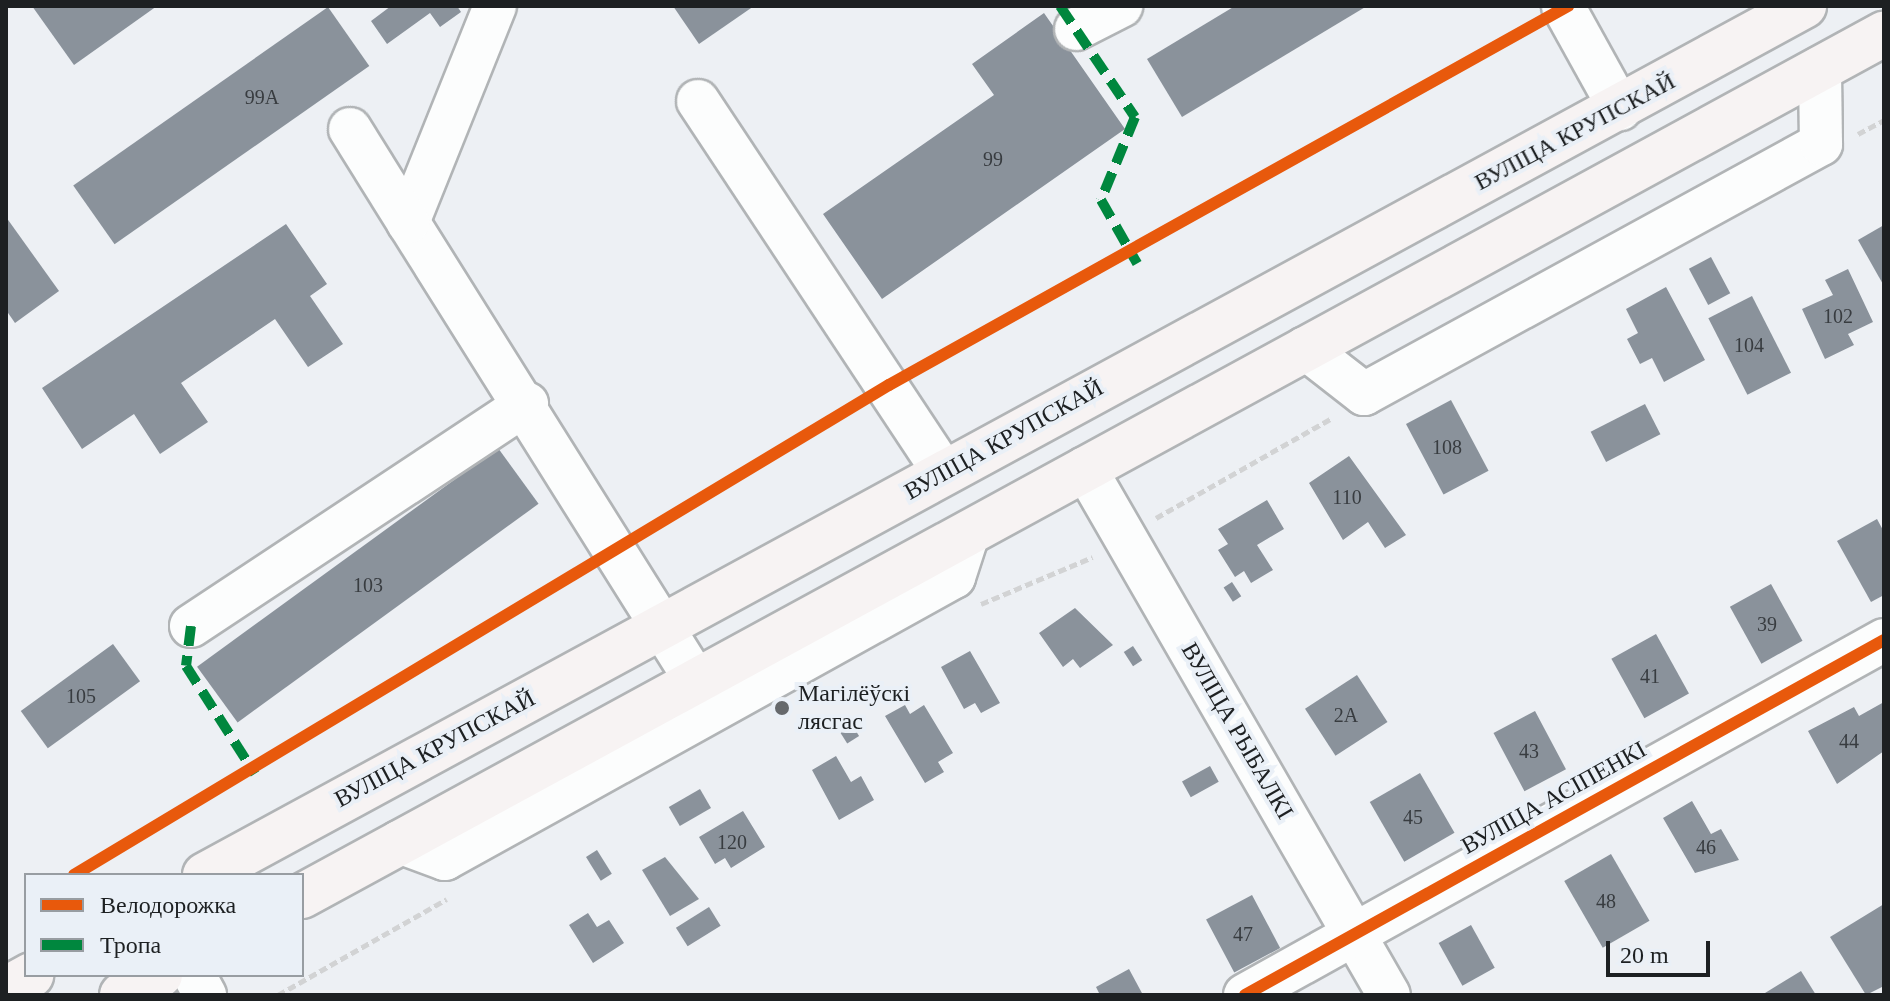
<!DOCTYPE html>
<meta charset="utf-8">
<style>
body{margin:0}
#map{position:relative;width:1890px;height:1001px;overflow:hidden;background:#edf0f4;font-family:Georgia,serif}
div>[style]{position:absolute}
[style*='--x']{left:calc(var(--x)*1px);top:calc(var(--y)*1px);width:calc(var(--w)*1px);rotate:calc(var(--a)*1deg)}
.building>*{inset:0;background:#8a929b;transform-origin:0 0}
.path>*{height:5px;margin-top:-2.5px;transform-origin:0;background:repeating-linear-gradient(90deg,#d2d3d4 0 8px,transparent 0 12px)}
.roads{filter:drop-shadow(2px 0 #b1b4b6) drop-shadow(-2px 0 #b1b4b6) drop-shadow(0 2px #b1b4b6) drop-shadow(0 -2px #b1b4b6)}
.minor>*{height:42px;margin:-21px;padding:0 21px;transform-origin:21px;border-radius:21px;background:#fcfdfd}
.major>*{height:44px;margin:-22px;padding:0 22px;transform-origin:22px;border-radius:22px;background:#f7f3f3}
.quiet>*{height:10px;margin-top:-5px;transform-origin:0;background:repeating-linear-gradient(90deg,#00873e 0 20px,transparent 0 30px)}
.cycleway>*{height:12px;margin:-6px;padding:0 6px;transform-origin:6px;border-radius:6px;background:#e8590c}
.dots>*{width:22px;height:22px;translate:-50% -50%;box-sizing:border-box;border:4px solid #eaf0f7;border-radius:50%}
span{translate:-50% -50%;white-space:nowrap;text-align:center;line-height:1.15;-webkit-text-stroke:8px #eaf0f7;paint-order:stroke}
.number-label{font-size:20px;color:#383c40}
.number-label span{-webkit-text-stroke-width:0}
.street-label{font-size:24px;color:#1d2022}
.poi-label{font-size:24px;color:#1d2022}
.left{translate:0 -50%;text-align:left}
.frame{position:absolute;inset:0;border:8px solid #1d2022;pointer-events:none}
.legend{position:absolute;left:24px;top:873px;width:280px;height:104px;box-sizing:border-box;background:#eaf0f7;border:2px solid #989da2;margin:0;padding:10px 14px;list-style:none;font-size:24px;color:#1d2022}
.legend li{display:flex;align-items:center;gap:16px;height:40px}
.legend b{width:40px;border:2px solid #989da2}
.scale{position:absolute;left:1606px;top:941px;width:104px;height:36px;box-sizing:border-box;border:4px solid #1d2022;border-top:0;padding-left:10px;font-size:24px;line-height:28px;white-space:nowrap;color:#1d2022;-webkit-text-stroke:6px #eaf0f7;paint-order:stroke}
</style>
<div id="map">
<div class="building">
<i style="clip-path:polygon(32px 6px,157px 6px,74px 65px)"></i>
<i style="clip-path:polygon(391px 6px,457px 6px,461px 12px,440px 27px,430px 13px,387px 44px,371px 21px)"></i>
<i style="clip-path:polygon(673px 6px,754px 6px,699px 44px)"></i>
<i style="clip-path:polygon(1235px 6px,1367px 6px,1182px 117px,1147px 59px)"></i>
<i style="left:328px;top:7px;width:72px;height:311px;rotate:55deg"></i>
<i style="clip-path:polygon(1044px 13px,1125px 129px,882px 299px,823px 214px,994px 95px,972px 64px)"></i>
<i style="clip-path:polygon(6px 217px,59px 291px,15px 323px,6px 310px)"></i>
<i style="clip-path:polygon(286px 224px,327px 284px,310px 296px,343px 344px,308px 367px,275px 319px,181px 383px,208px 422px,160px 454px,134px 414px,82px 449px,42px 388px)"></i>
<i style="clip-path:polygon(1884px 225px,1884px 286px,1858px 240px)"></i>
<i style="left:1711px;top:257px;width:41px;height:25px;rotate:62deg"></i>
<i style="clip-path:polygon(1848px 269px,1873px 322px,1848px 334px,1854px 345px,1825px 359px,1802px 309px,1833px 295px,1825px 280px)"></i>
<i style="clip-path:polygon(1666px 287px,1705px 360px,1664px 382px,1652px 358px,1640px 364px,1627px 339px,1638px 333px,1626px 309px)"></i>
<i style="left:1752px;top:296px;width:86px;height:49px;rotate:63deg"></i>
<i style="left:1451px;top:400px;width:80px;height:51px;rotate:62deg"></i>
<i style="left:1645px;top:404px;width:34px;height:61px;rotate:63deg"></i>
<i style="left:498px;top:448px;width:69px;height:372px;rotate:54deg"></i>
<i style="clip-path:polygon(1349px 456px,1406px 535px,1385px 548px,1368px 522px,1343px 540px,1309px 483px)"></i>
<i style="clip-path:polygon(1267px 500px,1284px 529px,1257px 545px,1273px 570px,1251px 583px,1244px 571px,1235px 577px,1218px 550px,1228px 544px,1218px 529px)"></i>
<i style="clip-path:polygon(1877px 519px,1884px 532px,1884px 595px,1871px 602px,1837px 541px)"></i>
<i style="left:1232px;top:582px;width:17px;height:10px;rotate:57deg"></i>
<i style="left:1771px;top:584px;width:65px;height:47px;rotate:61deg"></i>
<i style="clip-path:polygon(1075px 608px,1113px 645px,1080px 668px,1073px 659px,1063px 667px,1039px 633px)"></i>
<i style="left:1656px;top:634px;width:68px;height:51px;rotate:61deg"></i>
<i style="left:113px;top:644px;width:46px;height:114px;rotate:54deg"></i>
<i style="left:1133px;top:646px;width:17px;height:11px;rotate:57deg"></i>
<i style="clip-path:polygon(970px 651px,1000px 703px,981px 713px,975px 703px,964px 709px,941px 667px)"></i>
<i style="left:1357px;top:675px;width:56px;height:62px;rotate:57deg"></i>
<i style="clip-path:polygon(1884px 702px,1884px 751px,1837px 784px,1808px 731px,1854px 707px,1859px 716px)"></i>
<i style="clip-path:polygon(905px 705px,910px 714px,924px 705px,953px 753px,938px 762px,944px 772px,925px 783px,885px 716px)"></i>
<i style="left:1535px;top:711px;width:66px;height:47px;rotate:62deg"></i>
<i style="left:849px;top:720px;width:19px;height:14px;rotate:58deg"></i>
<i style="clip-path:polygon(836px 756px,851px 782px,861px 776px,874px 800px,839px 820px,812px 770px)"></i>
<i style="left:1210px;top:766px;width:18px;height:32px;rotate:61deg"></i>
<i style="left:1420px;top:773px;width:69px;height:58px;rotate:60deg"></i>
<i style="left:700px;top:789px;width:22px;height:36px;rotate:60deg"></i>
<i style="clip-path:polygon(1692px 801px,1711px 834px,1721px 829px,1739px 860px,1695px 873px,1663px 818px)"></i>
<i style="clip-path:polygon(743px 811px,765px 847px,731px 868px,725px 858px,715px 864px,699px 837px)"></i>
<i style="left:597px;top:850px;width:28px;height:13px;rotate:58deg"></i>
<i style="left:1611px;top:854px;width:77px;height:54px;rotate:60deg"></i>
<i style="clip-path:polygon(665px 857px,699px 899px,670px 916px,642px 870px)"></i>
<i style="left:1252px;top:895px;width:60px;height:52px;rotate:62deg"></i>
<i style="clip-path:polygon(1884px 904px,1884px 986px,1866px 995px,1830px 937px)"></i>
<i style="left:709px;top:907px;width:22px;height:39px;rotate:58deg"></i>
<i style="clip-path:polygon(588px 913px,597px 927px,609px 920px,624px 943px,593px 963px,569px 925px)"></i>
<i style="left:1471px;top:925px;width:49px;height:37px;rotate:61deg"></i>
<i style="clip-path:polygon(1129px 969px,1143px 995px,1100px 995px,1096px 987px)"></i>
<i style="clip-path:polygon(1801px 971px,1816px 995px,1767px 995px,1765px 993px)"></i>
</div>
<div class="path">
<i style="--x:1858;--y:134;--w:30;--a:-28"></i>
<i style="--x:1156;--y:518;--w:202;--a:-29.6"></i>
<i style="--x:981;--y:604;--w:121;--a:-22.8"></i>
<i style="--x:278;--y:995;--w:194;--a:-29.6"></i>
</div>
<div class="roads">
<div class="minor">
<i style="--x:495;--y:6;--w:233;--a:111.9"></i>
<i style="--x:408;--y:222;--w:545;--a:57.88"></i>
<i style="--x:1563;--y:6;--w:118;--a:61"></i>
<i style="--x:1076;--y:29;--w:51;--a:-27.1"></i>
<i style="--x:698;--y:101;--w:446;--a:56.5"></i>
<i style="--x:350;--y:129;--w:110;--a:58.1"></i>
<i style="--x:1305;--y:348;--w:75;--a:37.9"></i>
<i style="--x:1364;--y:394;--w:521;--a:-28.68"></i>
<i style="--x:1821;--y:144;--w:76;--a:-90.8"></i>
<i style="--x:1085;--y:468;--w:608;--a:60.02"></i>
<i style="--x:191;--y:626;--w:403;--a:-33.5"></i>
<i style="--x:399;--y:842;--w:49;--a:20.3"></i>
<i style="--x:445;--y:859;--w:582;--a:-28.99"></i>
<i style="--x:954;--y:577;--w:45;--a:-72"></i>
<i style="--x:194;--y:975;--w:23;--a:61"></i>
<i style="--x:1245;--y:995;--w:731;--a:-29.05"></i>
</div>
<div class="major">
<i style="--x:205;--y:875;--w:1820;--a:-28.52"></i>
<i style="--x:302;--y:896;--w:1802;--a:-28.59"></i>
<i style="--x:6;--y:989;--w:29;--a:-29"></i>
<i style="--x:122;--y:995;--w:43;--a:-27.8"></i>
</div>
</div>
<div class="quiet">
<i style="--x:1060;--y:6;--w:134;--a:56"></i>
<i style="--x:1135;--y:117;--w:90;--a:112.3"></i>
<i style="--x:1101;--y:200;--w:73;--a:60.3"></i>
<i style="--x:191;--y:626;--w:40;--a:97.1"></i>
<i style="--x:186;--y:666;--w:128;--a:57.4"></i>
</div>
<div class="cycleway">
<i style="--x:74;--y:875;--w:951;--a:-31.02"></i>
<i style="--x:889;--y:385;--w:778;--a:-29.17"></i>
<i style="--x:1245;--y:995;--w:731;--a:-29.05"></i>
</div>
<div class="dots">
<i style="left:782px;top:708px;background:#66696c"></i>
</div>
<div class="number-label">
<span style="left:262px;top:97px">99А</span>
<span style="left:993px;top:159px">99</span>
<span style="left:1838px;top:316px">102</span>
<span style="left:1749px;top:345px">104</span>
<span style="left:1447px;top:447px">108</span>
<span style="left:1347px;top:497px">110</span>
<span style="left:368px;top:585px">103</span>
<span style="left:1767px;top:624px">39</span>
<span style="left:1650px;top:676px">41</span>
<span style="left:81px;top:696px">105</span>
<span style="left:1346px;top:715px">2А</span>
<span style="left:1849px;top:741px">44</span>
<span style="left:1529px;top:751px">43</span>
<span style="left:1413px;top:817px">45</span>
<span style="left:732px;top:842px">120</span>
<span style="left:1706px;top:847px">46</span>
<span style="left:1606px;top:901px">48</span>
<span style="left:1243px;top:934px">47</span>
</div>
<div class="street-label">
<span style="left:1575px;top:132px;rotate:-28deg">ВУЛІЦА КРУПСКАЙ</span>
<span style="left:1004px;top:440px;rotate:-29deg">ВУЛІЦА КРУПСКАЙ</span>
<span style="left:1237px;top:731px;rotate:60deg">ВУЛІЦА РЫБАЛКІ</span>
<span style="left:435px;top:749px;rotate:-28deg">ВУЛІЦА КРУПСКАЙ</span>
<span style="left:1554px;top:798px;rotate:-29deg">ВУЛІЦА АСІПЕНКІ</span>
</div>
<div class="poi-label">
<span class="left" style="left:798px;top:708px">Магілёўскі<br>лясгас</span>
</div>
<div class="frame"></div>
<ul class="legend">
<li><b style="height:10px;background:#e8590c"></b>Велодорожка</li>
<li><b style="height:10px;background:#00873e"></b>Тропа</li>
</ul>
<div class="scale">20 m</div>
</div>
